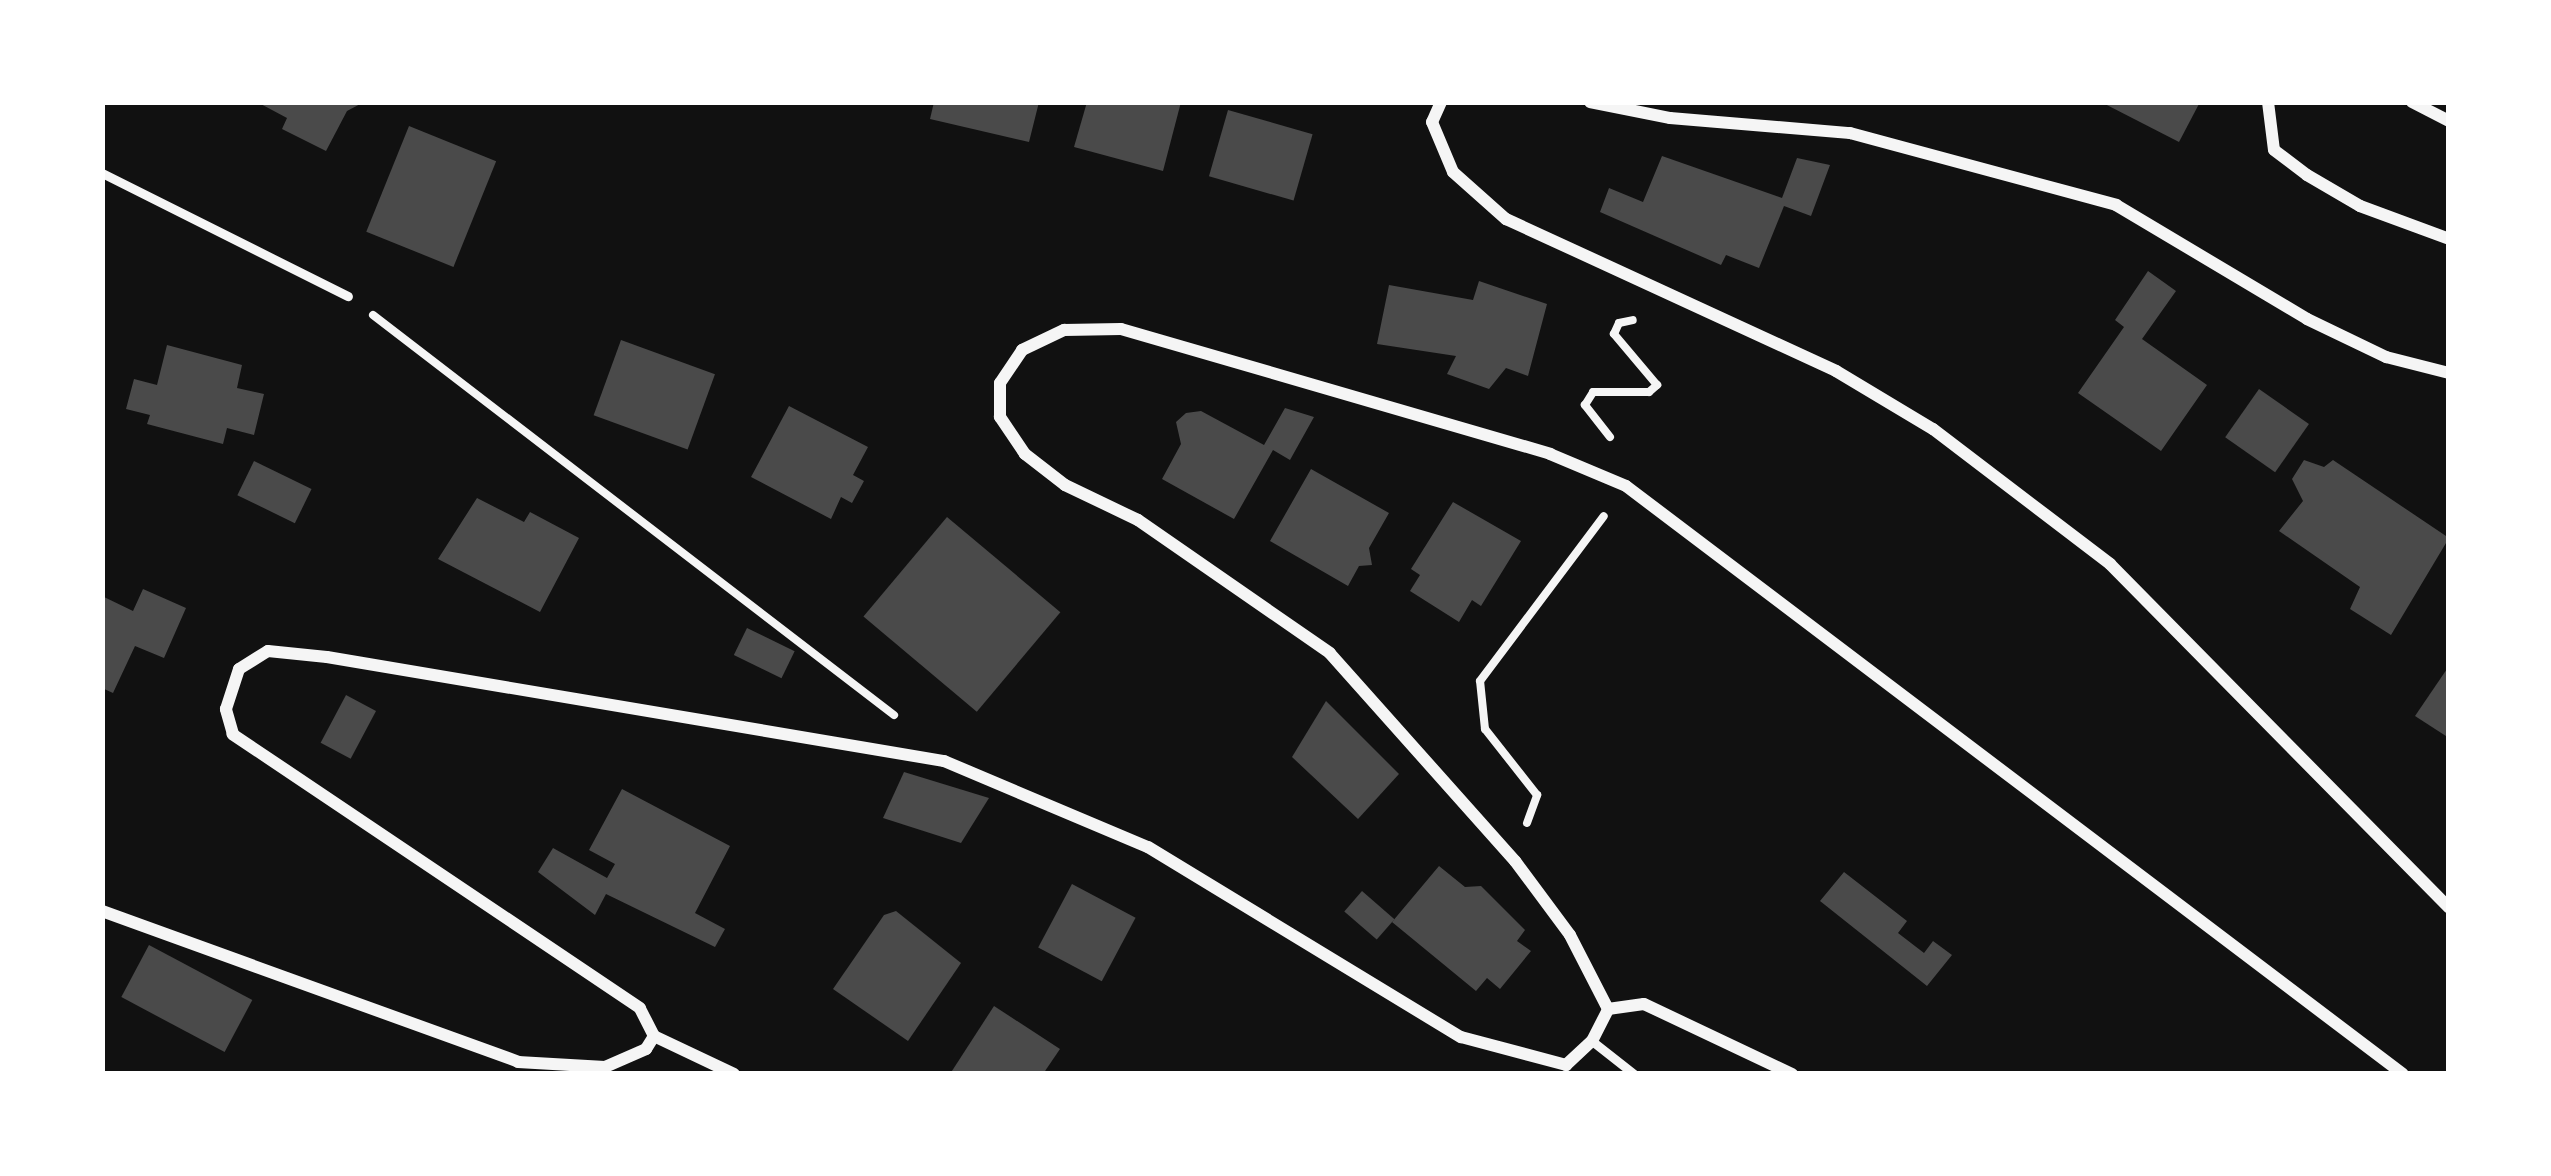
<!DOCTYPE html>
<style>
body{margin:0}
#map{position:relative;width:2551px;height:1176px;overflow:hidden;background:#111;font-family:Spectral,serif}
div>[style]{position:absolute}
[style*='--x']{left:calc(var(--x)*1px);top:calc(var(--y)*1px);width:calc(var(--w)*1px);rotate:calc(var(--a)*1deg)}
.building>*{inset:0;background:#4a4a4a;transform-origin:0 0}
.path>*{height:8px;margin:-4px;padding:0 4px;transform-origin:4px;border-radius:4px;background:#f5f5f5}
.service>*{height:9px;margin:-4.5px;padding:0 4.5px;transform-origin:4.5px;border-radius:4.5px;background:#f5f5f5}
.minor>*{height:12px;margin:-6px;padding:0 6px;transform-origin:6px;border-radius:6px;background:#f5f5f5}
span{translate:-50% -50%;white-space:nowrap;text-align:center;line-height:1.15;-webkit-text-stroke:12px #fff;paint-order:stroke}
.frame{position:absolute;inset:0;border:105px solid #fff;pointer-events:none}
</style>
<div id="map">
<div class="building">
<i style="clip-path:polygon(257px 102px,364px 102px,347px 111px,326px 151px,282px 129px,287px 118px)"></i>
<i style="clip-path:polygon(934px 102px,1039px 102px,1029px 142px,930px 119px)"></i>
<i style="clip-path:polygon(1087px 102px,1181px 102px,1163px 171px,1074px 147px)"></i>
<i style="clip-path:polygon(2101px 102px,2200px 102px,2179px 142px)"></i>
<i style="left:1228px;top:110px;width:88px;height:69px;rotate:16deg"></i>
<i style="left:409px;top:126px;width:94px;height:114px;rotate:22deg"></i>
<i style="clip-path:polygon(1662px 156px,1782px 198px,1797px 158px,1830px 165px,1811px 216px,1784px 206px,1759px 268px,1726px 255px,1721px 265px,1600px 212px,1609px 188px,1643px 202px)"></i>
<i style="clip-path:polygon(2148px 271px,2176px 291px,2142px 339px,2207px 385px,2161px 451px,2078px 393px,2124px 327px,2115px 320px)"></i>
<i style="clip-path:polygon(1479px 281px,1547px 304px,1528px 376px,1506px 368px,1489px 389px,1447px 374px,1456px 356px,1377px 344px,1389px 285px,1473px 300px)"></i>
<i style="left:621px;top:340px;width:100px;height:80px;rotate:20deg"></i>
<i style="clip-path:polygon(167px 345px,242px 365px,237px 388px,264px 394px,254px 435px,227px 428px,223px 444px,147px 424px,150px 415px,126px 409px,134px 379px,157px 385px)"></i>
<i style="left:2259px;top:389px;width:61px;height:59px;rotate:35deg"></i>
<i style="clip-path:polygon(789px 406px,868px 447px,853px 475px,864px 481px,852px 503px,841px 497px,831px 519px,751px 477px)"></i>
<i style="clip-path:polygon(1285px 408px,1314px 417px,1290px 460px,1273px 450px,1234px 519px,1162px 479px,1181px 444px,1176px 422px,1186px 413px,1201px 411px,1264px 445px)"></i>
<i style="clip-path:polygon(2304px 460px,2324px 467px,2333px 460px,2449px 538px,2391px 635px,2350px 609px,2360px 587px,2279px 531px,2303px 501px,2292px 479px)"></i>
<i style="left:254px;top:461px;width:64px;height:38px;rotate:26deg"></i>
<i style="clip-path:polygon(1311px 469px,1389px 513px,1369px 548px,1372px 565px,1359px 566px,1348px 586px,1270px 541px)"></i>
<i style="clip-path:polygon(477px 498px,524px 522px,530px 512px,579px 538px,540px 612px,438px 559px)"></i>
<i style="clip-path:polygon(1453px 502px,1521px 541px,1481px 606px,1472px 600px,1459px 622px,1410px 591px,1420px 575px,1411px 569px)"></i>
<i style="left:947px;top:517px;width:148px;height:130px;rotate:40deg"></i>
<i style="clip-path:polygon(143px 589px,186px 608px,164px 658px,135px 646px,113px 693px,102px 688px,102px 596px,133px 611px)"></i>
<i style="left:747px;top:628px;width:53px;height:30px;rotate:26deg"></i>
<i style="clip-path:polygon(2449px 666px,2449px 738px,2415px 716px)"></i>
<i style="left:346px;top:695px;width:34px;height:54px;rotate:28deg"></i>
<i style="clip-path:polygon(1326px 701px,1399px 774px,1358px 819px,1292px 757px)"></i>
<i style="clip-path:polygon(904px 772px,989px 798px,961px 843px,883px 818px)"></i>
<i style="clip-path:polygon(622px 789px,730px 846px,695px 913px,725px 929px,715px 947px,606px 894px,595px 915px,538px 872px,553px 848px,607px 878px,615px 864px,589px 850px)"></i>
<i style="clip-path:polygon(1439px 866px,1465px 887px,1481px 886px,1525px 930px,1517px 941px,1531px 951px,1500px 989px,1487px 978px,1476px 991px,1392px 922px)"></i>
<i style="clip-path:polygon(1844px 872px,1907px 921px,1898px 933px,1924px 953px,1933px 941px,1952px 955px,1927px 986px,1820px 901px)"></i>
<i style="left:1072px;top:884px;width:72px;height:72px;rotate:28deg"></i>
<i style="left:1362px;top:891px;width:43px;height:27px;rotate:41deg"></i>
<i style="clip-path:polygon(896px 911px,961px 963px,908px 1041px,833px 989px,884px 915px)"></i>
<i style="left:149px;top:945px;width:117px;height:59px;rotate:28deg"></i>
<i style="clip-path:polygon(994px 1006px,1060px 1049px,1043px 1074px,950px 1074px)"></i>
</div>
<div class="path">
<i style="--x:373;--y:315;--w:657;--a:37.52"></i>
<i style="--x:1610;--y:437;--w:41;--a:-128"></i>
<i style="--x:1585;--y:405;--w:15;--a:-58"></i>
<i style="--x:1593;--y:392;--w:56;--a:0"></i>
<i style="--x:1649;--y:392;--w:11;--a:-41"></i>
<i style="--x:1657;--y:385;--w:67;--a:-130.1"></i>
<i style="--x:1614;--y:334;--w:12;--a:-66"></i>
<i style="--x:1619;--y:323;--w:14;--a:-12"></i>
<i style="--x:1527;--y:823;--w:30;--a:-70"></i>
<i style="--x:1537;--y:795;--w:84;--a:-128.2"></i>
<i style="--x:1485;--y:729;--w:48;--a:-95.9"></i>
<i style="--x:1480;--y:681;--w:206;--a:-53.1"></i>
</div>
<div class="service">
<i style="--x:102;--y:173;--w:275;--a:26.6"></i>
<i style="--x:1592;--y:1041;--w:53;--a:38.2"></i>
</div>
<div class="minor">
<i style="--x:1441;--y:102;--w:22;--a:114"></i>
<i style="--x:1432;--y:122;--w:54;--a:67.2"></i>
<i style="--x:1453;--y:172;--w:71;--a:41.6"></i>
<i style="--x:1506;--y:219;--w:363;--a:24.7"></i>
<i style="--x:1836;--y:371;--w:113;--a:30.9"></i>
<i style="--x:1933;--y:429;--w:223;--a:37.3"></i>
<i style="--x:2110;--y:564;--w:483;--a:45.4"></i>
<i style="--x:1590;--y:102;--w:82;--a:11.3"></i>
<i style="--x:1670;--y:118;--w:181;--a:4.8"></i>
<i style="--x:1850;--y:133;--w:276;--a:15.1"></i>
<i style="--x:2116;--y:205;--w:222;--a:30.8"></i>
<i style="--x:2307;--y:319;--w:88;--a:25.7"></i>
<i style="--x:2386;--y:357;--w:65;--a:14.3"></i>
<i style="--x:2268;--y:102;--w:48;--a:82.9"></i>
<i style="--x:2274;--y:150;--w:41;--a:37.1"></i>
<i style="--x:2307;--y:175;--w:61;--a:30.3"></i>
<i style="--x:2360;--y:206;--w:95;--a:20.3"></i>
<i style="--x:2412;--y:102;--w:42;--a:27.2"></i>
<i style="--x:102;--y:911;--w:443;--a:19.9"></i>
<i style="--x:518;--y:1062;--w:87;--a:3.3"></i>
<i style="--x:605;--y:1067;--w:45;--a:-23.7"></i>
<i style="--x:646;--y:1049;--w:15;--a:-58"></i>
<i style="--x:1608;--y:1009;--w:83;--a:-117.2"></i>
<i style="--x:1570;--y:935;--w:92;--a:-126.6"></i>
<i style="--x:1515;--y:861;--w:278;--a:-131.7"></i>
<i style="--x:1330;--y:653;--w:234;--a:-145.3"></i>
<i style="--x:1138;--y:520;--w:81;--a:-154.4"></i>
<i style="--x:1065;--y:485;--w:51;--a:-142.2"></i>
<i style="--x:1025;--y:454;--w:45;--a:-124"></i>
<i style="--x:1000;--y:417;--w:34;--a:-90"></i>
<i style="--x:1000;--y:383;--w:40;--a:-56"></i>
<i style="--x:1022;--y:350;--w:47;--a:-25.5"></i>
<i style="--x:1064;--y:330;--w:57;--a:-1"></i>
<i style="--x:1121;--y:329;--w:447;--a:16.2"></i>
<i style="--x:1550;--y:454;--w:82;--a:22.8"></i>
<i style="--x:1626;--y:486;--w:974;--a:37.12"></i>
<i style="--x:1608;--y:1009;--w:36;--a:-8"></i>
<i style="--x:1644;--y:1004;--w:164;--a:25.3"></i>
<i style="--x:734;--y:1074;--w:89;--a:-154.6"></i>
<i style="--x:654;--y:1036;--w:31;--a:-117"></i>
<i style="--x:640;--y:1008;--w:491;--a:-146.1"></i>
<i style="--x:233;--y:734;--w:26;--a:-106"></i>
<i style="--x:226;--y:709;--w:42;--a:-72"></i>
<i style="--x:239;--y:669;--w:34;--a:-32"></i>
<i style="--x:268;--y:651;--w:59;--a:5.8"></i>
<i style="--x:327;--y:657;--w:626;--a:9.57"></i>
<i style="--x:944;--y:761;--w:221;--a:22.9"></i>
<i style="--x:1148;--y:847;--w:366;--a:31.3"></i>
<i style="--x:1461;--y:1037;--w:109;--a:14.9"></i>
<i style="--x:1566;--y:1065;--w:35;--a:-43"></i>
<i style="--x:1592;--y:1041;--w:36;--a:-63"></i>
</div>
<div class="frame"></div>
</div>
